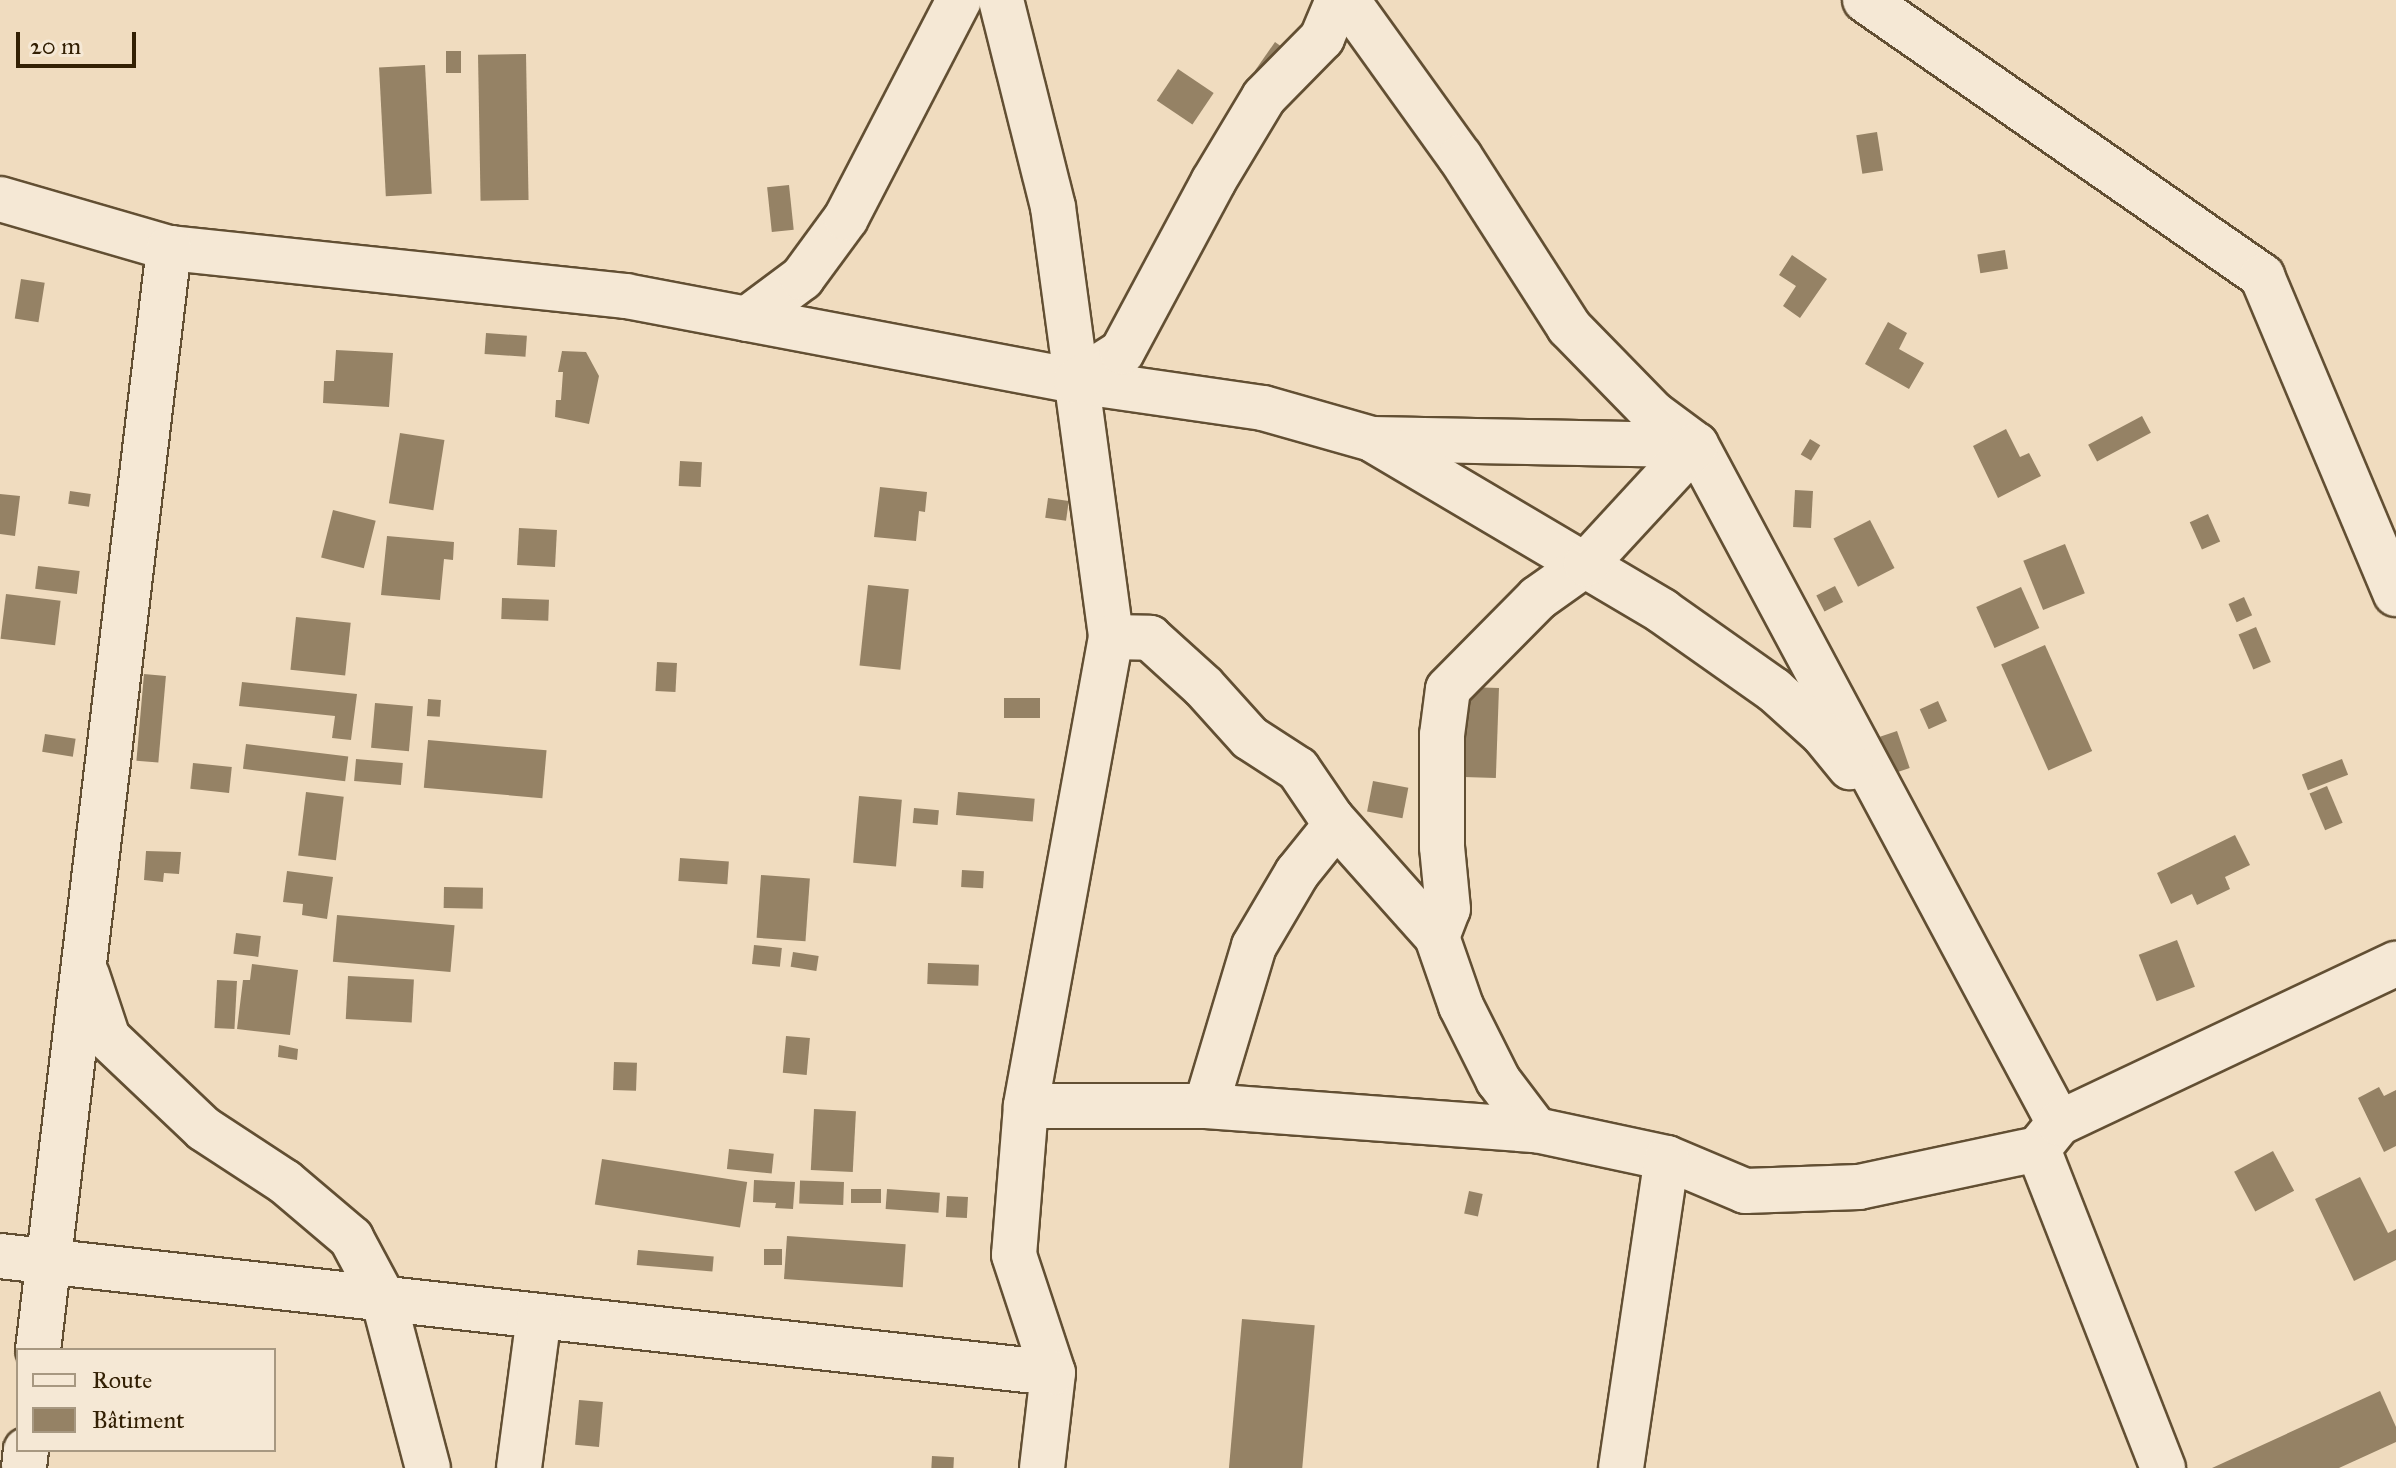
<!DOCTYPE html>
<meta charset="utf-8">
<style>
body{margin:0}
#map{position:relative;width:2396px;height:1468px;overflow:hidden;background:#f0dcbf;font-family:"IM FELL Great Primer",serif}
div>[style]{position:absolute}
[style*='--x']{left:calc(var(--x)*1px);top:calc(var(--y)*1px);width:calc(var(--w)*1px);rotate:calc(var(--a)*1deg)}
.building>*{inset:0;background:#958265;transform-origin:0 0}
.roads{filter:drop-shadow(2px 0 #624f33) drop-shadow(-2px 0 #624f33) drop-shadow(0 2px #624f33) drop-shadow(0 -2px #624f33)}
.minor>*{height:44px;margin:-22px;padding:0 22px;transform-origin:22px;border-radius:22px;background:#f5e8d5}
span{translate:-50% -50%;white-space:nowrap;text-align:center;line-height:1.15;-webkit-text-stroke:8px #f5e8d5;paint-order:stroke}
.legend{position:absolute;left:16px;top:1348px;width:260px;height:104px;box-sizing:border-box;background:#f5e8d5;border:2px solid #a79881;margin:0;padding:10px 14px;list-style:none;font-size:24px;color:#332004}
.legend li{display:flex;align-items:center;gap:16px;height:40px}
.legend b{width:40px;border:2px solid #a79881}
.scale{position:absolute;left:16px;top:32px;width:120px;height:36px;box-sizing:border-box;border:4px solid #332004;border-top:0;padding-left:10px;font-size:24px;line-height:28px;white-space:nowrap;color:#332004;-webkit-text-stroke:6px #f5e8d5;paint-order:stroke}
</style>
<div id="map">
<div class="building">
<i style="left:1275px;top:42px;width:12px;height:35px;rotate:35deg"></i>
<i style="left:446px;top:51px;width:15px;height:22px"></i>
<i style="left:526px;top:54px;width:146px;height:48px;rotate:89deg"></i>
<i style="left:425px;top:65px;width:129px;height:46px;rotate:87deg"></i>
<i style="left:1178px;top:69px;width:43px;height:38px;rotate:34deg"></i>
<i style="left:1877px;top:132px;width:39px;height:21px;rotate:81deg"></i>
<i style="left:789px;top:185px;width:45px;height:22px;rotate:84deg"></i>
<i style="left:2005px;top:250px;width:19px;height:28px;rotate:81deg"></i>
<i style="clip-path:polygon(1792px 255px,1827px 279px,1800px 318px,1783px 306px,1796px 286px,1779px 275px)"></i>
<i style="left:21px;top:279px;width:24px;height:40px;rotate:9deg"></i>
<i style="clip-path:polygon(1888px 322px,1907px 333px,1899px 349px,1924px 363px,1909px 389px,1865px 364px)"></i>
<i style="left:486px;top:333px;width:41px;height:21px;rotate:4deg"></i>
<i style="clip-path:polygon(336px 350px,393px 353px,389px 407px,323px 403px,324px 381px,334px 381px)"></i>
<i style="clip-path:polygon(562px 351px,586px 352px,599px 376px,589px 424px,555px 417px,556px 400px,561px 400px,563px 372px,558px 372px)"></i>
<i style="left:2142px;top:416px;width:19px;height:61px;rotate:62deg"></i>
<i style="clip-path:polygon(2006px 429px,2020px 457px,2029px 453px,2041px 476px,1998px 498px,1973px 446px)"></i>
<i style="left:400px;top:433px;width:45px;height:71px;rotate:9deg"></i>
<i style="left:1810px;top:439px;width:12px;height:18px;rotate:31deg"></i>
<i style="left:680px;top:461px;width:22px;height:25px;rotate:3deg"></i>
<i style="clip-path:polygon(880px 487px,927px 492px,925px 512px,919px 511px,916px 541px,874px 537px)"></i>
<i style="left:1795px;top:490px;width:18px;height:37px;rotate:3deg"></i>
<i style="left:70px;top:491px;width:21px;height:13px;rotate:8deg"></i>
<i style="clip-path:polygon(0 494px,20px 496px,15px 536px,0 534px)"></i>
<i style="left:1048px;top:498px;width:21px;height:20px;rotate:8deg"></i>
<i style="left:333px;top:510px;width:44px;height:49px;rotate:14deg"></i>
<i style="left:2208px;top:514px;width:30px;height:20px;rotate:66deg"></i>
<i style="left:1870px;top:520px;width:54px;height:41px;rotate:63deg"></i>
<i style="left:519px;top:528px;width:38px;height:37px;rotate:3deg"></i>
<i style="clip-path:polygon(387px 536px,454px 542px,453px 560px,444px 559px,440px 600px,381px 595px)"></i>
<i style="left:2065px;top:544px;width:53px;height:45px;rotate:68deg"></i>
<i style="left:38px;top:566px;width:42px;height:23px;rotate:7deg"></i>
<i style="left:868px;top:585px;width:41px;height:81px;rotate:6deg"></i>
<i style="left:1835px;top:586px;width:18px;height:21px;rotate:63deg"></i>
<i style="left:2021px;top:587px;width:45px;height:49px;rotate:66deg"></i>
<i style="left:6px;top:594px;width:55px;height:45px;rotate:7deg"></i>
<i style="left:2244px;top:597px;width:20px;height:17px;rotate:66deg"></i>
<i style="left:502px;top:598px;width:47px;height:21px;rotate:2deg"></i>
<i style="left:296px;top:617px;width:55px;height:53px;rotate:6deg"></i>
<i style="left:2256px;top:627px;width:38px;height:19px;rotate:67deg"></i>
<i style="left:2045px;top:645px;width:116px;height:48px;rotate:66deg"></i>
<i style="left:657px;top:662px;width:20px;height:29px;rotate:3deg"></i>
<i style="left:144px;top:674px;width:22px;height:87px;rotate:5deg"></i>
<i style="clip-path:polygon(242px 682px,357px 694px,351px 740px,332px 738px,335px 716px,239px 706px)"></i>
<i style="left:1467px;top:687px;width:32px;height:90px;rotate:2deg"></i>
<i style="left:1004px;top:698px;width:36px;height:20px"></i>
<i style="left:428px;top:699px;width:13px;height:17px;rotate:4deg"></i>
<i style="left:1938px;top:701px;width:22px;height:20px;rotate:66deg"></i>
<i style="left:375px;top:703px;width:38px;height:45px;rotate:5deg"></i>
<i style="left:1897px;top:731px;width:39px;height:18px;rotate:71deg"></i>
<i style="left:45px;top:734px;width:31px;height:18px;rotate:9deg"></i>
<i style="left:428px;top:740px;width:119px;height:48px;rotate:5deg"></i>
<i style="left:246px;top:744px;width:103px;height:25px;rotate:7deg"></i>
<i style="left:356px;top:759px;width:47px;height:22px;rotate:5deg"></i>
<i style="left:2342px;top:759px;width:17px;height:43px;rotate:69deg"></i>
<i style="left:193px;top:763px;width:39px;height:26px;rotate:6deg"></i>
<i style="left:1373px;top:781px;width:36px;height:31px;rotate:11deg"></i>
<i style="left:2327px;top:786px;width:40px;height:19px;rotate:67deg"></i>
<i style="left:306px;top:792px;width:38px;height:64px;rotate:7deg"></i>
<i style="left:958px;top:792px;width:77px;height:23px;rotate:5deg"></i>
<i style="left:859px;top:796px;width:43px;height:67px;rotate:5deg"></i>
<i style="left:914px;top:808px;width:25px;height:15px;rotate:5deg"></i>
<i style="clip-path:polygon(2235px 835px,2250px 865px,2225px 877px,2230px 889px,2197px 905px,2192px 894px,2171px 904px,2157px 873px)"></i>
<i style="clip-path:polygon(146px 851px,181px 852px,179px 874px,164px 873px,163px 882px,144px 880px)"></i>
<i style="left:680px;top:858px;width:49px;height:23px;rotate:4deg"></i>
<i style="left:962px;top:870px;width:22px;height:17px;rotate:3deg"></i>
<i style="clip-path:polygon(287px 871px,333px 877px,327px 919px,302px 915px,303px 904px,283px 902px)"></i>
<i style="left:761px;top:875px;width:49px;height:63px;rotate:4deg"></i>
<i style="left:444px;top:887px;width:39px;height:21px;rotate:1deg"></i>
<i style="left:337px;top:915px;width:118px;height:47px;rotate:5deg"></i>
<i style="left:236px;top:933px;width:25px;height:21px;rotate:7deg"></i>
<i style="left:2177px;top:940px;width:50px;height:41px;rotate:69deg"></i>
<i style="left:754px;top:945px;width:28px;height:19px;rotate:6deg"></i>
<i style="left:793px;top:952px;width:26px;height:15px;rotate:9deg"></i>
<i style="left:928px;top:963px;width:51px;height:21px;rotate:2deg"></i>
<i style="clip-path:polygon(252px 964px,298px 970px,290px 1035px,237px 1029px,243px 980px,250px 980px)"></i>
<i style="left:348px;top:976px;width:66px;height:43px;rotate:3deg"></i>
<i style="left:217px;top:980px;width:20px;height:48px;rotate:3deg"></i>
<i style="left:786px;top:1036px;width:24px;height:37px;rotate:5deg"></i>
<i style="clip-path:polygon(279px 1045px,298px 1049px,297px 1060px,278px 1057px)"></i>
<i style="left:614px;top:1062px;width:23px;height:28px;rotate:2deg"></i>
<i style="clip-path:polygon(2379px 1087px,2384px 1096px,2396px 1090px,2396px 1146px,2384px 1152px,2358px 1098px)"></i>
<i style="left:814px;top:1109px;width:42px;height:61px;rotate:3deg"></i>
<i style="left:729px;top:1149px;width:45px;height:20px;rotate:6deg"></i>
<i style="left:2273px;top:1151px;width:45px;height:44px;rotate:62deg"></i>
<i style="left:602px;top:1159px;width:147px;height:46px;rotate:9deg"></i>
<i style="clip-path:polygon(2360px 1177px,2388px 1233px,2396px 1229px,2396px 1260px,2354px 1281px,2315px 1199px)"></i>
<i style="clip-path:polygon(754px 1180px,795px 1182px,793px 1209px,775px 1208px,776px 1203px,753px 1202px)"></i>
<i style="left:844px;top:1182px;width:23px;height:44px;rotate:92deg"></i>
<i style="left:881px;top:1189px;width:14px;height:30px;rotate:90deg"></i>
<i style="left:887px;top:1189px;width:53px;height:20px;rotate:4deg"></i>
<i style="left:1469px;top:1191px;width:14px;height:23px;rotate:12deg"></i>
<i style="left:947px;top:1196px;width:21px;height:21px;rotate:3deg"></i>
<i style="left:787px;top:1236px;width:119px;height:43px;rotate:4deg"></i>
<i style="left:764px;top:1249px;width:18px;height:16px"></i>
<i style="left:638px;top:1250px;width:76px;height:15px;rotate:5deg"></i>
<i style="left:1242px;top:1319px;width:73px;height:150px;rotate:5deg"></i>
<i style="clip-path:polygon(2380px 1391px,2396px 1427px,2396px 1442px,2339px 1468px,2212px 1468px)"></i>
<i style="left:579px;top:1400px;width:24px;height:45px;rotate:5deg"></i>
<i style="left:932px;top:1456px;width:22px;height:12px;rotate:3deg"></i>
</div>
<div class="roads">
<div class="minor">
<i style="--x:1001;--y:0;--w:213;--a:75.9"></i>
<i style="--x:1053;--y:207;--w:434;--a:82.3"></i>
<i style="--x:1111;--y:637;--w:477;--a:100.3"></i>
<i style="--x:1026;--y:1106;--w:149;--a:94.6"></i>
<i style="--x:1014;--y:1255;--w:124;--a:71.7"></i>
<i style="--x:1053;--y:1373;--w:96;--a:96.6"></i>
<i style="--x:1347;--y:0;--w:193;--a:54.3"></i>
<i style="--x:1460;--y:157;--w:202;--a:57.3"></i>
<i style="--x:1569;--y:327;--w:122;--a:45.7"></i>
<i style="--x:1654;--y:414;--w:52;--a:36.4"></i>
<i style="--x:1696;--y:445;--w:769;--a:61.84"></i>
<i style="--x:2059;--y:1123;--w:33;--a:129"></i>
<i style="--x:2038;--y:1149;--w:343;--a:68.6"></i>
<i style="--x:1865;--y:0;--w:484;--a:34.8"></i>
<i style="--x:2262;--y:276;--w:345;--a:67.2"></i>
<i style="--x:0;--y:199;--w:176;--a:16.2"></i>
<i style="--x:169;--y:248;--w:460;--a:6"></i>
<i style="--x:626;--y:296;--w:458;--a:10.7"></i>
<i style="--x:1076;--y:381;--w:189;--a:8.2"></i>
<i style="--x:1263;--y:408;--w:113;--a:15.9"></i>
<i style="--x:1372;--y:439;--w:324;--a:1.1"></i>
<i style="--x:747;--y:319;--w:69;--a:-36.7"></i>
<i style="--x:802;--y:278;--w:74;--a:-53.7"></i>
<i style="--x:846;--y:218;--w:246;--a:-62.6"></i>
<i style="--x:1076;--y:381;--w:54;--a:-32.2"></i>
<i style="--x:1122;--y:352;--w:193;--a:-61.8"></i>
<i style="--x:1213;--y:182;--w:99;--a:-59"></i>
<i style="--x:1264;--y:97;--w:83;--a:-45.5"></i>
<i style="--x:1322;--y:38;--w:41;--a:-67.2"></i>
<i style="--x:1375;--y:441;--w:334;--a:30.6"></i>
<i style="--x:1662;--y:611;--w:137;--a:35.2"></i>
<i style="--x:1774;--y:690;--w:66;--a:41.9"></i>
<i style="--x:1823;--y:734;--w:43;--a:50.7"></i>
<i style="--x:1111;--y:637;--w:39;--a:1"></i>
<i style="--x:1150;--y:638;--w:72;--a:42.2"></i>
<i style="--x:1203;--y:686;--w:70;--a:47.9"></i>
<i style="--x:1250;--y:738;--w:57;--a:32.9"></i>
<i style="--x:1298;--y:769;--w:60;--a:55.8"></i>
<i style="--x:1332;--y:819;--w:158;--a:48.3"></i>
<i style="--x:1437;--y:937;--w:73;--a:70.8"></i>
<i style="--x:1461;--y:1006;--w:83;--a:63.4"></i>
<i style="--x:1498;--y:1080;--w:63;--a:52.8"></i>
<i style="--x:1437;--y:937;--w:30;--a:-69"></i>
<i style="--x:1448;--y:909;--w:62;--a:-95.5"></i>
<i style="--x:1442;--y:847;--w:112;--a:-90"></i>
<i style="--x:1442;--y:735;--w:46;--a:-82.6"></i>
<i style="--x:1448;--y:689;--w:128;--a:-45.3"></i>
<i style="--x:1538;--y:598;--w:59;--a:-35.3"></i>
<i style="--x:1586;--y:564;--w:162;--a:-47.3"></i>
<i style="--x:87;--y:975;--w:66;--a:71.6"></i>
<i style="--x:108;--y:1038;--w:132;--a:43.5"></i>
<i style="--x:204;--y:1129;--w:97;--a:33.2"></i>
<i style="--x:285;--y:1182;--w:87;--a:40.3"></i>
<i style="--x:351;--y:1238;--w:68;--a:61.9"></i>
<i style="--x:383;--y:1298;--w:176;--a:75.2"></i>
<i style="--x:1026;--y:1106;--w:180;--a:0"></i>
<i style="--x:1206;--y:1106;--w:331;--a:4.2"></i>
<i style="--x:1536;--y:1130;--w:134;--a:12.1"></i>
<i style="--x:1667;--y:1158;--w:85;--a:22.9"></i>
<i style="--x:1745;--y:1191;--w:114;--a:-2"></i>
<i style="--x:1859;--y:1187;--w:183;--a:-12"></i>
<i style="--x:1206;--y:1106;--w:167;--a:-73.3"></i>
<i style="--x:1254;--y:946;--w:85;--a:-59.5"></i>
<i style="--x:1297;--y:873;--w:53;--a:-51.2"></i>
<i style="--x:1330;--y:832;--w:13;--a:-81"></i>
<i style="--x:2059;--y:1123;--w:373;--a:-25.3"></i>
<i style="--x:0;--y:1256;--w:1059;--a:6.34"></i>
<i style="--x:38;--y:1350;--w:1110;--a:-83.22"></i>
<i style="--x:24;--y:1468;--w:18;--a:-84"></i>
<i style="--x:519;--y:1468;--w:153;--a:-82.5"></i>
<i style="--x:1621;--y:1468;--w:313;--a:-81.6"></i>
</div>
</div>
<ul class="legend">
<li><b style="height:10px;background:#f5e8d5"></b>Route</li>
<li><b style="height:22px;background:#958265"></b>Bâtiment</li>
</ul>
<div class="scale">20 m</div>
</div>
